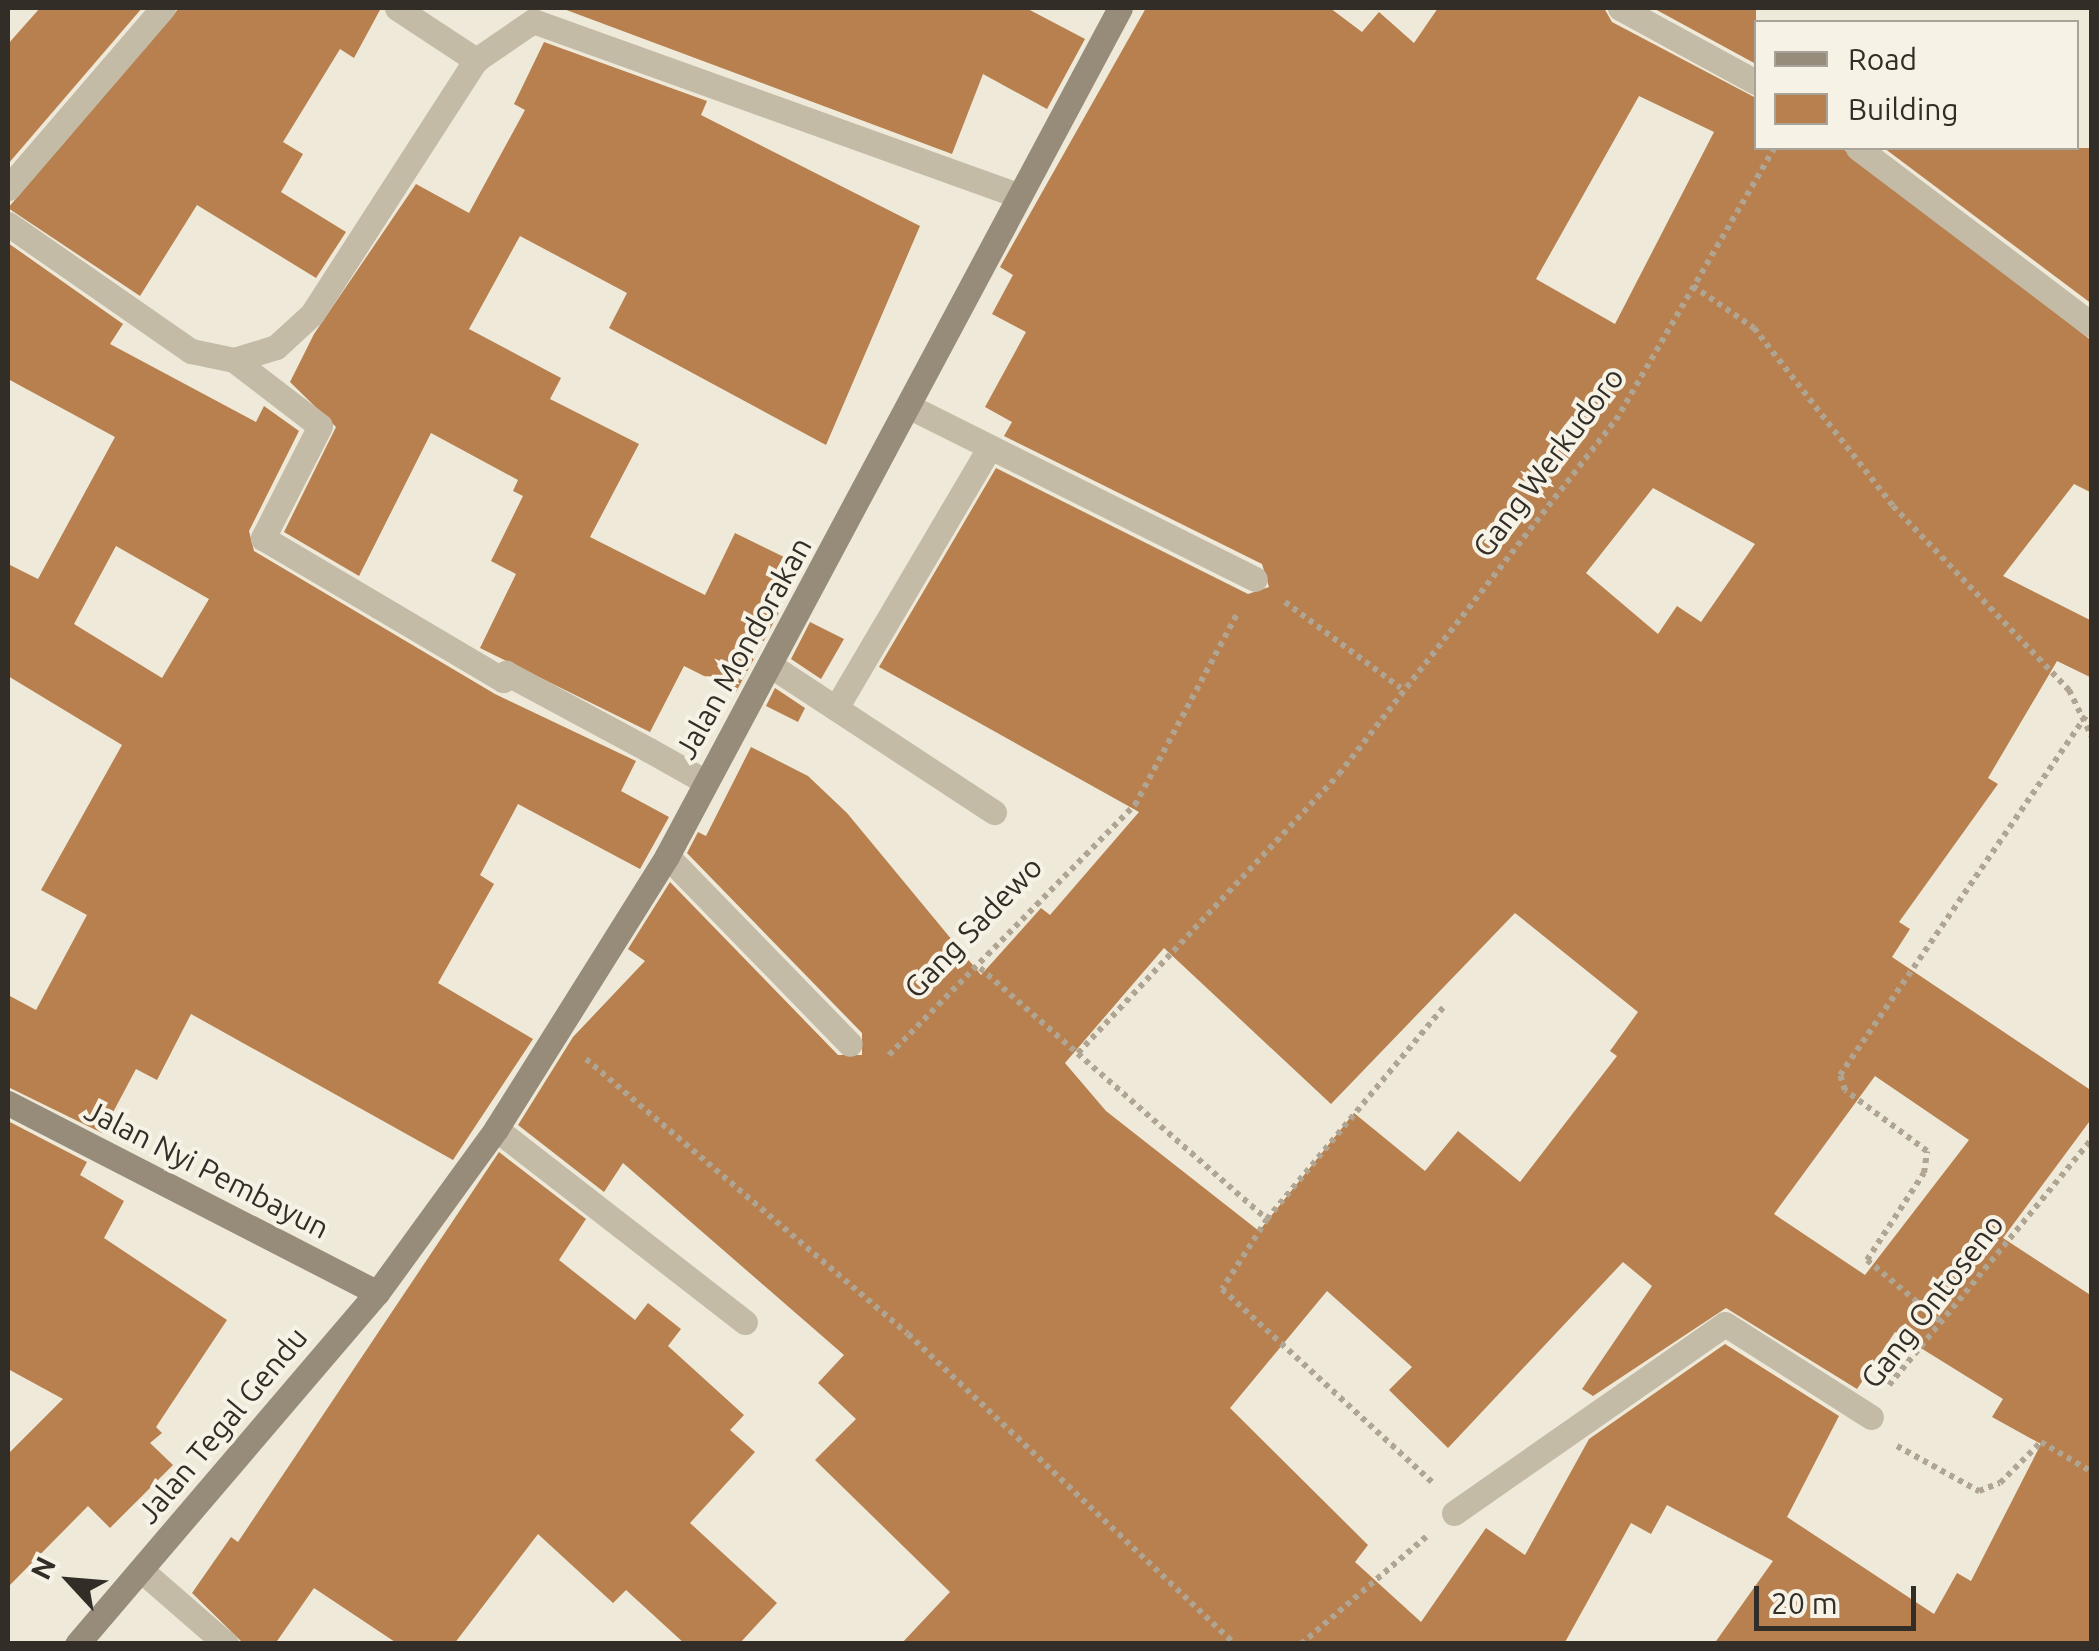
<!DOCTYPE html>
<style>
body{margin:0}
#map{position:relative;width:2099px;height:1651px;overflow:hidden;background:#eee9d9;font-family:Ubuntu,sans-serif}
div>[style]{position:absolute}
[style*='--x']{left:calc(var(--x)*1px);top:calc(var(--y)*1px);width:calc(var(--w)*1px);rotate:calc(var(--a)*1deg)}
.building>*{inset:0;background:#b7804e}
.path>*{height:6px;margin-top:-3px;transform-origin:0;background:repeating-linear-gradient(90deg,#b0a592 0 5px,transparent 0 10px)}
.lane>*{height:25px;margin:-12.5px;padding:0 12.5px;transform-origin:12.5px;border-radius:12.5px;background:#c4bba7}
.street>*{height:25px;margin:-12.5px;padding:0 12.5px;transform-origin:12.5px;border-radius:12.5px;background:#c4bba7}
.secondary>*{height:25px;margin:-12.5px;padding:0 12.5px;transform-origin:12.5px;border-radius:12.5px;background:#978b79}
span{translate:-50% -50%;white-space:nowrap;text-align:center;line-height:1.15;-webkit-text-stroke:8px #f6f2e5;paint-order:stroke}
.street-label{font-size:30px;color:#322d27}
.frame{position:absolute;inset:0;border:10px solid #322d27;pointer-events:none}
.legend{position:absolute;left:1754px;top:20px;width:325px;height:130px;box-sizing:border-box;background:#f6f2e5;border:2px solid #a8a399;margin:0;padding:12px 18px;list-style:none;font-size:30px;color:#322d27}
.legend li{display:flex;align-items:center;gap:20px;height:50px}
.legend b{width:50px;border:2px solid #a8a399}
.north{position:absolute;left:20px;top:1531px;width:100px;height:100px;-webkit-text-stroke:8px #f6f2e5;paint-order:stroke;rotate:296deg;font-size:28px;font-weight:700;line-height:40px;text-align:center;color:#322d27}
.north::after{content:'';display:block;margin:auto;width:35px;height:45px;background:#322d27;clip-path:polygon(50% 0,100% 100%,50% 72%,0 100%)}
.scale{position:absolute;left:1754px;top:1586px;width:162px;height:45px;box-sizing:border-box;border:5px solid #322d27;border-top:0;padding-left:12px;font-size:30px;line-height:35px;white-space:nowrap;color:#322d27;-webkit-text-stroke:8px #f6f2e5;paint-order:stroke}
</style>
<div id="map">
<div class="building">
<i style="clip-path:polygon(40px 8px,142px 8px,8px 164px,8px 44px)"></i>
<i style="clip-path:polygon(179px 8px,381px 8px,354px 58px,340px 49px,283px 142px,303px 154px,281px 192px,346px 232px,316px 278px,197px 205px,140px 296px,8px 208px)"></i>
<i style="clip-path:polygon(561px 8px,1026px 8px,1085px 39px,1047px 109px,983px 74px,952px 154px)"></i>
<i style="clip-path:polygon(evenodd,1146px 8px,1330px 8px,1362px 32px,1379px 12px,1414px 43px,1438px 8px,1604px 8px,1612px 22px,1756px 98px,1756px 148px,1842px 148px,2092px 341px,2092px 493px,2074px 484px,2003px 576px,2092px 621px,2092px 678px,2057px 661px,1988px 778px,1998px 784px,1899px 922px,1910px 929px,1892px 957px,2092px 1091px,2092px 1118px,2003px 1238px,2092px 1296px,2092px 1644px,1714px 1644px,1773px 1561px,1667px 1505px,1651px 1534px,1631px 1523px,1564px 1644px,901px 1644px,950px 1592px,815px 1460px,856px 1419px,818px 1383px,844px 1355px,623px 1163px,604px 1192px,518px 1125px,573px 1037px,645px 961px,628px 949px,670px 882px,838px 1055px,862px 1055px,862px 1033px,687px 853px,698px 832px,706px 836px,751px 747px,808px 776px,847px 813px,981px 975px,1041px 908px,1050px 915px,1139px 812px,879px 667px,996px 468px,1248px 594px,1269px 587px,1262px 564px,1004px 436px,1012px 422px,985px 407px,1026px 332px,992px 314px,1013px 275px,1000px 267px,1146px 8px,1639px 96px,1714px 132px,1615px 324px,1536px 279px,1639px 96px,1146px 8px,1653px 488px,1755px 544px,1701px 622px,1677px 606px,1658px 634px,1586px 573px,1653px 488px,1146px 8px,1515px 913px,1638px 1012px,1610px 1051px,1617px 1056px,1520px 1182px,1458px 1131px,1425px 1171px,1354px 1113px,1259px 1231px,1106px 1111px,1065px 1063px,1164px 948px,1331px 1104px,1515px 913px,1146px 8px,1875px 1076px,1969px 1140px,1865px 1275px,1774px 1214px,1875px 1076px,1146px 8px,1623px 1262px,1652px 1286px,1582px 1389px,1593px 1396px,1726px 1308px,1857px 1389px,1895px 1332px,2003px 1399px,1992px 1417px,2041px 1444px,1971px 1581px,1957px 1573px,1934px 1614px,1787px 1517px,1839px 1416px,1725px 1344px,1589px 1439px,1525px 1555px,1486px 1528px,1421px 1622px,1355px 1562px,1368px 1545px,1230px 1408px,1327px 1291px,1412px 1367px,1389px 1390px,1448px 1448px,1623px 1262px)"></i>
<i style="clip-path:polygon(1653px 8px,1756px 8px,1756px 64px)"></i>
<i style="clip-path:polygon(544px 42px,707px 101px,701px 115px,920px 226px,826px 445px,609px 328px,627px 293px,520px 236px,469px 329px,561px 378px,550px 399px,639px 444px,590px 537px,705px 595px,735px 533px,786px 558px,766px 599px,782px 607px,736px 692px,684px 666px,650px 732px,480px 648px,516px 574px,491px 561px,523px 496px,513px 491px,518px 480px,431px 433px,359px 576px,284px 532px,336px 427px,290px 382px,314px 334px,416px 184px,469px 213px,525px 110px,514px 104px)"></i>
<i style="clip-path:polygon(1884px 148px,2092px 148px,2092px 304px)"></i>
<i style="clip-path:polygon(evenodd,8px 243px,123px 324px,110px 344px,256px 422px,264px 406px,299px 431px,249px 531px,254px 551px,495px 694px,636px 761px,621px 791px,669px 817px,640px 869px,518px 804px,480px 875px,494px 884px,438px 983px,533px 1039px,453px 1160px,191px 1014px,157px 1080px,136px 1069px,102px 1133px,8px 1087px,8px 995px,36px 1010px,87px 915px,41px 890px,122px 745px,8px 676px,8px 564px,38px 579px,115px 437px,8px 379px,8px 243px,116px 546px,209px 599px,162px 678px,74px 624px,116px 546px)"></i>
<i style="clip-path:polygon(810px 622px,844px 639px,821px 679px,791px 659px)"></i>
<i style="clip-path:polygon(775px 688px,805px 708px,798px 722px,766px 706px)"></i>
<i style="clip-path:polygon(8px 1121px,87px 1162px,80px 1175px,124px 1201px,104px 1238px,227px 1320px,156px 1427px,162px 1433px,150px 1443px,173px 1465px,110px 1528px,88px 1506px,8px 1587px,8px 1454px,63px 1399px,8px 1369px)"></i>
<i style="clip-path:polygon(499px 1152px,586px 1219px,559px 1260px,635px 1320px,648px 1303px,681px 1329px,668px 1346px,744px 1415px,730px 1430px,755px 1452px,690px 1523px,777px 1603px,739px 1644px,685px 1644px,626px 1590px,613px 1603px,538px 1534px,454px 1644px,398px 1644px,314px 1588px,275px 1644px,244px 1644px,192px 1593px,231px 1537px,238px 1542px)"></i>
</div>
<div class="path">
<i style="--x:1693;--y:286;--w:74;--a:34.5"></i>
<i style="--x:1754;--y:328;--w:226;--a:52"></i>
<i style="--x:1893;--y:506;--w:255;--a:46.3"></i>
<i style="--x:2069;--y:690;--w:52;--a:63.9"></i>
<i style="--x:1285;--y:602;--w:144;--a:36.6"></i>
<i style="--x:980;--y:968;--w:381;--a:41.2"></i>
<i style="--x:1267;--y:1219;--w:83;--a:122.7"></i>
<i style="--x:1222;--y:1289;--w:287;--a:42.6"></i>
<i style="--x:1078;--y:1053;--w:382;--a:-46.9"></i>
<i style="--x:1339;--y:774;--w:449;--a:-52"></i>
<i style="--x:1616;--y:420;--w:315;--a:-59.8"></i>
<i style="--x:889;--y:1055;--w:351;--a:-45.5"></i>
<i style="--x:1135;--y:805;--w:217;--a:-61.9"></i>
<i style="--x:586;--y:1059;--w:423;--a:40.5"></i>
<i style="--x:908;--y:1334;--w:451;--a:43.5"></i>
<i style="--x:1267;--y:1219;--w:278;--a:-50.2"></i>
<i style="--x:1940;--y:1321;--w:95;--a:-140.1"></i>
<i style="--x:1867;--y:1260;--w:104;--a:-56.8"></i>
<i style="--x:1924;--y:1173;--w:22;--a:-82"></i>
<i style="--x:1927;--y:1151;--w:102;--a:-143.4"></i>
<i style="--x:1845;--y:1090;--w:16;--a:-108"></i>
<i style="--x:1840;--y:1075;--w:437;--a:-55.6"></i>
<i style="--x:1889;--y:1385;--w:319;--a:-50.5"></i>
<i style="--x:1897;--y:1446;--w:94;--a:28.8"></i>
<i style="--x:1979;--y:1491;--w:22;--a:-21"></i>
<i style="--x:2000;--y:1483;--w:58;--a:-45"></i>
<i style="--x:2041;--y:1442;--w:59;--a:30.5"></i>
<i style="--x:1301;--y:1644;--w:165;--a:-40.6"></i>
</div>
<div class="lane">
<i style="--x:397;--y:8;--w:95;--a:33.4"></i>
<i style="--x:234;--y:360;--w:108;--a:37.5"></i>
<i style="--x:320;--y:426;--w:126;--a:117"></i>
<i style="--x:263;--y:538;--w:279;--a:30.6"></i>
<i style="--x:503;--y:680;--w:8;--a:-67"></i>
<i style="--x:506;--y:673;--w:162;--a:28.3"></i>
<i style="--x:912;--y:408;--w:383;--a:26.5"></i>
<i style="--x:770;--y:665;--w:268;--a:33.3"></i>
<i style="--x:836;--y:708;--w:302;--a:-59.5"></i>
<i style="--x:1454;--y:1513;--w:330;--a:-34.9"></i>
<i style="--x:1725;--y:1324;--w:173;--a:32.5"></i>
</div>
<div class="street">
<i style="--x:1620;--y:8;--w:155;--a:28.6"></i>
<i style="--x:1858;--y:148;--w:293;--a:37.1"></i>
<i style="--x:8;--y:188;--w:238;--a:-49.3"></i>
<i style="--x:8;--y:224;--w:223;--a:34.8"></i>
<i style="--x:191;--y:351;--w:44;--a:11.8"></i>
<i style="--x:234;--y:360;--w:44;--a:-17.2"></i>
<i style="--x:276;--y:347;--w:49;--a:-42.5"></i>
<i style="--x:312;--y:314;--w:302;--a:-57.2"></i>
<i style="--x:476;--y:60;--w:69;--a:-34.4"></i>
<i style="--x:533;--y:21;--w:517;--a:19.77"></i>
<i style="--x:649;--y:750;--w:65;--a:29.3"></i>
<i style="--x:667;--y:856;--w:262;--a:45.8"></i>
<i style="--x:496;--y:1129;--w:315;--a:37.8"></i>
<i style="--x:141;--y:1570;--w:113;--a:41"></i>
</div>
<div class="secondary">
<i style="--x:8;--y:1103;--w:415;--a:27.2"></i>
<i style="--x:77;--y:1644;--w:462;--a:-49.5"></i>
<i style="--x:377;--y:1293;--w:203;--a:-54"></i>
<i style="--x:496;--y:1129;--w:322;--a:-57.9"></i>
<i style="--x:667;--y:856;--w:961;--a:-61.89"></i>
</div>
<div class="street-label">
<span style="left:1548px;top:462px;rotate:-53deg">Gang Werkudoro</span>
<span style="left:743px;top:648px;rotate:-61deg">Jalan Mondorakan</span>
<span style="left:973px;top:927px;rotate:-46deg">Gang Sadewo</span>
<span style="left:207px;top:1169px;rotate:27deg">Jalan Nyi Pembayun</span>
<span style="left:1932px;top:1301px;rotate:-52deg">Gang Ontoseno</span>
<span style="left:222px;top:1425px;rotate:-50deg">Jalan Tegal Gendu</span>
</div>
<div class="frame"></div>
<ul class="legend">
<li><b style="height:12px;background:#978b79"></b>Road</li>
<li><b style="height:28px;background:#b7804e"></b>Building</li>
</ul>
<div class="north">N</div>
<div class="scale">20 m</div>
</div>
